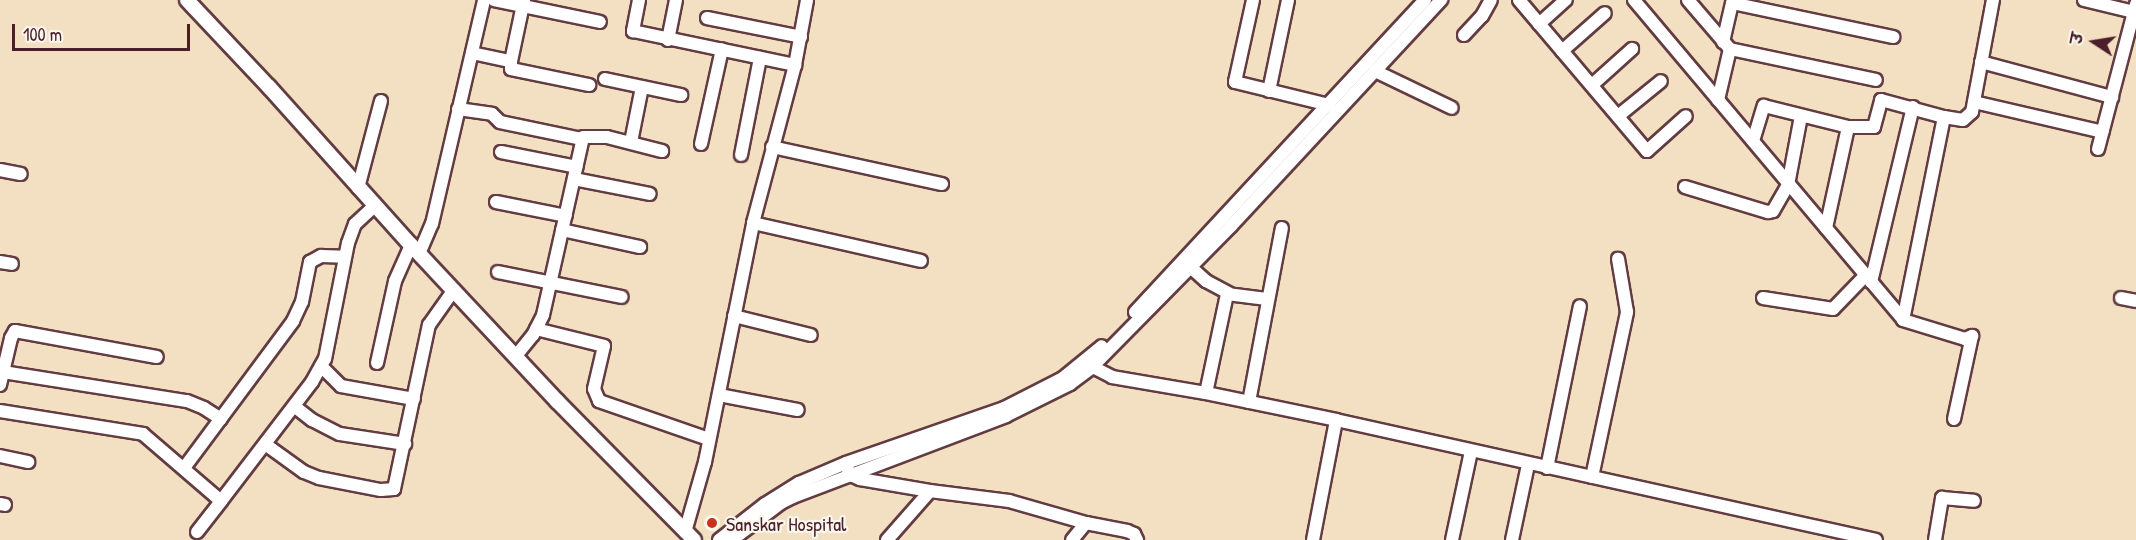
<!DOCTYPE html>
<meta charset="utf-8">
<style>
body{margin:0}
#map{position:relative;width:2136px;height:540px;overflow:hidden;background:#f3dfc2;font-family:"Patrick Hand","Playpen Sans Deva",sans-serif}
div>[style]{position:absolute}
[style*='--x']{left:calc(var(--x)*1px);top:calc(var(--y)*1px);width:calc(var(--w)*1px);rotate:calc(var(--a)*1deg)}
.roads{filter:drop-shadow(2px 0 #633c42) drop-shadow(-2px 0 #633c42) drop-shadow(0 2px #633c42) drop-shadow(0 -2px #633c42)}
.minor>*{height:12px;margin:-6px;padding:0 6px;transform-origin:6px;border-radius:6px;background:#fff}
.tertiary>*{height:14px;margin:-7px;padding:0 7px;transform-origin:7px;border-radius:7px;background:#fff}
.dots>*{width:16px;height:16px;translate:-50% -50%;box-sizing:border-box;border:3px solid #fbf7ec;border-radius:50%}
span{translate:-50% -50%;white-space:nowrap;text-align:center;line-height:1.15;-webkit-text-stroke:4.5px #fbf7ec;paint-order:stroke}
.poi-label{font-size:20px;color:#4a1f2b}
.left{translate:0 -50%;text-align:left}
.north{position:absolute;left:2064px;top:12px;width:60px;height:60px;-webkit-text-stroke:4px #fbf7ec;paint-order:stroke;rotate:282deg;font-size:16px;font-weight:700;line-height:24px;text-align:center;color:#4a1f2b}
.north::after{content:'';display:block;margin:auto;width:21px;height:27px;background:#4a1f2b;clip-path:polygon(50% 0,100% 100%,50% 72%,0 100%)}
.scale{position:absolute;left:12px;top:24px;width:178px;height:27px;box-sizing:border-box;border:3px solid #4a1f2b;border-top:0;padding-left:8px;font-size:18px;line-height:21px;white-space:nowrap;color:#4a1f2b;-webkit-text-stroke:4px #fbf7ec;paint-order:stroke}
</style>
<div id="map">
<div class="roads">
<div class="minor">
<i style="--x:494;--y:0;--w:108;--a:11.7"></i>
<i style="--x:524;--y:0;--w:62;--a:102"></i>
<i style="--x:511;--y:61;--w:8;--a:90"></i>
<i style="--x:511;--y:69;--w:80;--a:11.6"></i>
<i style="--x:639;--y:0;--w:32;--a:101"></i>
<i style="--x:633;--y:31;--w:166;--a:11.9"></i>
<i style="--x:1253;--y:0;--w:84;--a:102.4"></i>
<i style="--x:1235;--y:82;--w:97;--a:13.7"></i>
<i style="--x:1519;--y:0;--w:198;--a:49.7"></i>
<i style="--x:1647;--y:151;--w:52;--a:-41.9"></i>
<i style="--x:1634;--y:0;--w:418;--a:49.9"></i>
<i style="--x:1903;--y:320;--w:65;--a:17"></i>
<i style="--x:1965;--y:339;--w:8;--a:-23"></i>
<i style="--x:1972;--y:336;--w:85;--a:102.2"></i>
<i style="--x:1688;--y:0;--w:65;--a:49.4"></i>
<i style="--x:1730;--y:49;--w:149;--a:12"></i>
<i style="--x:2084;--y:0;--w:51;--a:13.5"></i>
<i style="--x:707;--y:18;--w:96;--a:11.4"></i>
<i style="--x:1539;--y:24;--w:36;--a:-42"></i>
<i style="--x:1464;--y:35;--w:26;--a:-47"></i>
<i style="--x:1482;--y:16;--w:18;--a:-61"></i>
<i style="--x:668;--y:40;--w:41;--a:-78.7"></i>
<i style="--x:1723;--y:42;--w:40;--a:-77"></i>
<i style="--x:1732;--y:3;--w:165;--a:11.9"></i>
<i style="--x:1562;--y:51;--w:57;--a:-41.5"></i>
<i style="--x:472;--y:53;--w:40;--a:12"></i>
<i style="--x:1981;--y:62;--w:136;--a:15"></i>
<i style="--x:1375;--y:71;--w:85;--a:25.7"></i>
<i style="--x:605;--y:79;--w:78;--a:11.9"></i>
<i style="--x:1592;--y:85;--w:54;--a:-42"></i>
<i style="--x:1269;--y:91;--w:93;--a:-78.2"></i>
<i style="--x:1718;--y:100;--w:52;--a:-76.8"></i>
<i style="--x:1974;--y:102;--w:132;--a:13.1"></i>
<i style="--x:458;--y:109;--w:34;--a:8"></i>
<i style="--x:492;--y:114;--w:11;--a:45"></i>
<i style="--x:500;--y:122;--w:84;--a:11.7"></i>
<i style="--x:1618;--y:116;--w:55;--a:-39.1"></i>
<i style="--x:1944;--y:117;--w:19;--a:9"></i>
<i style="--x:1963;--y:120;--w:12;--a:-42"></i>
<i style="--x:1972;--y:112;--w:114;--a:-79.4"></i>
<i style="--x:1753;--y:141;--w:37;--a:-73"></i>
<i style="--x:1764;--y:106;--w:87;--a:14"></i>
<i style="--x:631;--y:142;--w:56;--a:-78.7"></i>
<i style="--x:701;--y:144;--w:97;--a:-77.5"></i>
<i style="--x:772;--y:147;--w:174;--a:12.3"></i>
<i style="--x:2098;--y:149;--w:150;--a:-75.3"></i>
<i style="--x:501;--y:152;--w:77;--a:11.2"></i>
<i style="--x:741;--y:155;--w:99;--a:-78.9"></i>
<i style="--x:0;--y:170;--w:21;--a:11"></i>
<i style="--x:574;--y:179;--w:77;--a:11.2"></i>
<i style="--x:1685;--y:187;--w:87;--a:16.8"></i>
<i style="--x:1768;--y:212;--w:5;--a:-11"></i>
<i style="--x:1773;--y:211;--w:30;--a:-60"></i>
<i style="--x:1788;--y:185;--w:70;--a:-79.3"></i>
<i style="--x:358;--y:188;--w:90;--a:-75.2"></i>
<i style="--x:496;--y:202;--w:71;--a:11.3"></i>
<i style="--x:753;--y:223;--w:172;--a:12.7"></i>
<i style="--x:1826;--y:228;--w:103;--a:-77.7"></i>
<i style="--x:1848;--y:127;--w:26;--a:0"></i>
<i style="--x:1874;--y:127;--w:28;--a:-75"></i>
<i style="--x:1881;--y:100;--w:65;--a:15.1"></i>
<i style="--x:1944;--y:117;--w:207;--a:101.4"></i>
<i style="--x:562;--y:230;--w:80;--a:12.3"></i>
<i style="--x:419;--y:254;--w:33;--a:-67"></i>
<i style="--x:432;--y:224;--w:230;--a:-76.9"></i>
<i style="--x:0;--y:262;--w:12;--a:9"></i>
<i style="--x:1186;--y:263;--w:27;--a:42"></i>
<i style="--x:1206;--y:281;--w:26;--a:28"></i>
<i style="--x:498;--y:272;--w:126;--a:11.4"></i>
<i style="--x:1871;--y:282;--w:180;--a:-76.5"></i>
<i style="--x:1763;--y:298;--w:71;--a:8.9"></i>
<i style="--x:1833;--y:309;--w:47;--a:-45.9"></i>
<i style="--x:2121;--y:298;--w:15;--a:11"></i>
<i style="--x:1135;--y:312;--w:426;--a:-47.1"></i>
<i style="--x:734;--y:316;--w:79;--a:13.9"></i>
<i style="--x:536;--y:329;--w:70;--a:14"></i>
<i style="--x:604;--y:346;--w:44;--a:103.1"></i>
<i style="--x:594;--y:389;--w:13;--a:67"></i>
<i style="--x:599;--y:401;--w:116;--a:19.1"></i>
<i style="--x:515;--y:357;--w:28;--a:-51"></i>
<i style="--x:533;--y:335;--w:22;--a:-63"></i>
<i style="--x:543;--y:315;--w:182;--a:-77.3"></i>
<i style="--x:583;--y:137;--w:24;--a:0"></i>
<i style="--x:607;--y:137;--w:57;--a:14.3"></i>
<i style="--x:377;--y:363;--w:84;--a:-77.6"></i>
<i style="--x:395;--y:281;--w:39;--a:-66"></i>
<i style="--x:1085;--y:363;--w:30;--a:27"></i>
<i style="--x:1112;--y:377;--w:95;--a:9.7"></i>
<i style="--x:1206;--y:393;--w:133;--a:11.7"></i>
<i style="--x:1336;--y:420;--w:553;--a:12.53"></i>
<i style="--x:321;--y:366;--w:28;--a:45"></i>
<i style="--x:341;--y:386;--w:74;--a:10.1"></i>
<i style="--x:3;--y:372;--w:186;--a:9"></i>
<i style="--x:187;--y:401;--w:18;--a:22"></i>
<i style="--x:204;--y:408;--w:20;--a:33"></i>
<i style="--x:0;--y:385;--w:48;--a:-76.8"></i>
<i style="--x:11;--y:338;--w:8;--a:-60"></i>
<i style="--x:15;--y:331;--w:144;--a:10.4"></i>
<i style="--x:1206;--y:393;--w:101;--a:-78"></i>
<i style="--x:1227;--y:294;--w:40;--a:7.1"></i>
<i style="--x:719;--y:395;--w:80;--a:10.8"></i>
<i style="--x:1249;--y:402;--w:177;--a:-79.3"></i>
<i style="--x:294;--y:406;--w:23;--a:38"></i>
<i style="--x:312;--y:420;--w:31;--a:27"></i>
<i style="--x:340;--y:434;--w:66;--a:8.7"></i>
<i style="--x:0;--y:411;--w:145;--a:9.1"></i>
<i style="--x:143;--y:434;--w:103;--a:40.7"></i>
<i style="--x:221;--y:501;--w:150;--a:-52.6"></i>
<i style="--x:312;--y:382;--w:26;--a:-61"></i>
<i style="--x:325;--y:359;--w:118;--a:-78.8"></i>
<i style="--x:348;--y:243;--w:20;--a:-70"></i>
<i style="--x:355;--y:224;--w:26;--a:-43"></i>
<i style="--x:265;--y:444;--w:48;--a:35.7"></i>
<i style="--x:304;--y:472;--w:16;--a:22"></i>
<i style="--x:319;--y:478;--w:63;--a:11"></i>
<i style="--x:381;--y:490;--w:13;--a:-4"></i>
<i style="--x:394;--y:489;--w:168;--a:-78"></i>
<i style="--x:429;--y:325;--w:42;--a:-54.8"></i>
<i style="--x:0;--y:456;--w:29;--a:12"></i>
<i style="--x:184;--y:468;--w:183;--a:-53.4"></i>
<i style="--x:293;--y:321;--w:21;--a:-65"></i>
<i style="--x:302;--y:302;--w:41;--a:-78.7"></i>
<i style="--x:310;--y:262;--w:13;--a:-29"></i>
<i style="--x:321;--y:256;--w:24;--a:2"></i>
<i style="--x:1547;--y:468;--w:165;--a:-78.5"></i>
<i style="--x:848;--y:470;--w:8;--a:50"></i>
<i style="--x:853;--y:476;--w:8;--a:23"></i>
<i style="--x:860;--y:479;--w:71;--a:9.7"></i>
<i style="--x:930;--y:491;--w:80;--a:7.2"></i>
<i style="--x:1009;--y:501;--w:80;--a:15.9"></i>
<i style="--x:1086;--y:523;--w:42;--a:11"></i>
<i style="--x:1127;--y:531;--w:8;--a:23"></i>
<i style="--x:1134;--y:534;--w:7;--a:63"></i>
<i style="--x:1592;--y:477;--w:169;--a:-78"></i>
<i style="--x:1627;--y:312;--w:54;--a:-99.6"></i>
<i style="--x:0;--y:504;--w:5;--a:11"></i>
<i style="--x:197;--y:532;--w:39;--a:-52"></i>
<i style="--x:685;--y:532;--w:73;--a:-74.1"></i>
<i style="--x:705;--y:462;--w:244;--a:-78.6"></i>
<i style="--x:753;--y:223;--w:163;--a:-75.1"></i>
<i style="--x:795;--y:65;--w:66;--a:-79.5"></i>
<i style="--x:719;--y:540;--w:58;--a:-38"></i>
<i style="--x:765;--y:504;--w:40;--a:-32"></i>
<i style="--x:799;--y:483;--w:51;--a:-23.1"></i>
<i style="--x:846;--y:463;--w:167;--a:-19.2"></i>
<i style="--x:1004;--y:408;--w:66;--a:-27"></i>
<i style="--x:1063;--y:378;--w:50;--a:-39.4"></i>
<i style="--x:732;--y:540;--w:61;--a:-37.1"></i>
<i style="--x:781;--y:503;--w:13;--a:-27"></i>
<i style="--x:793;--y:497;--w:228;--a:-20.8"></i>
<i style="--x:1006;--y:416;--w:72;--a:-26.6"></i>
<i style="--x:1070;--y:384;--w:26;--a:-37"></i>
<i style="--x:1091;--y:368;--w:199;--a:-45.4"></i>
<i style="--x:1231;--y:226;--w:309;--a:-47.1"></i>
<i style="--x:887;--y:540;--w:65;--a:-48.7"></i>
<i style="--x:1072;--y:540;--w:22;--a:-51"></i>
<i style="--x:1313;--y:540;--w:122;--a:-79.1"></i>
<i style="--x:1452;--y:540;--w:91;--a:-77.9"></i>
<i style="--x:1512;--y:540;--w:77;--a:-78"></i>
<i style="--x:1935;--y:540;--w:43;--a:-80.5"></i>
<i style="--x:1942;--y:498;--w:32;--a:5"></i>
</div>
<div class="tertiary">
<i style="--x:187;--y:0;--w:120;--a:46.7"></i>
<i style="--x:269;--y:87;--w:212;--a:48.1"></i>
<i style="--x:411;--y:245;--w:214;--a:46.9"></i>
<i style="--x:557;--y:401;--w:195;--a:45.4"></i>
</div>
</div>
<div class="dots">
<i style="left:712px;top:523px;background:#c8321e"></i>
</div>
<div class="poi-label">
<span class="left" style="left:726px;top:523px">Sanskar Hospital</span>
</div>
<div class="north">उ</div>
<div class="scale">100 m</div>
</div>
